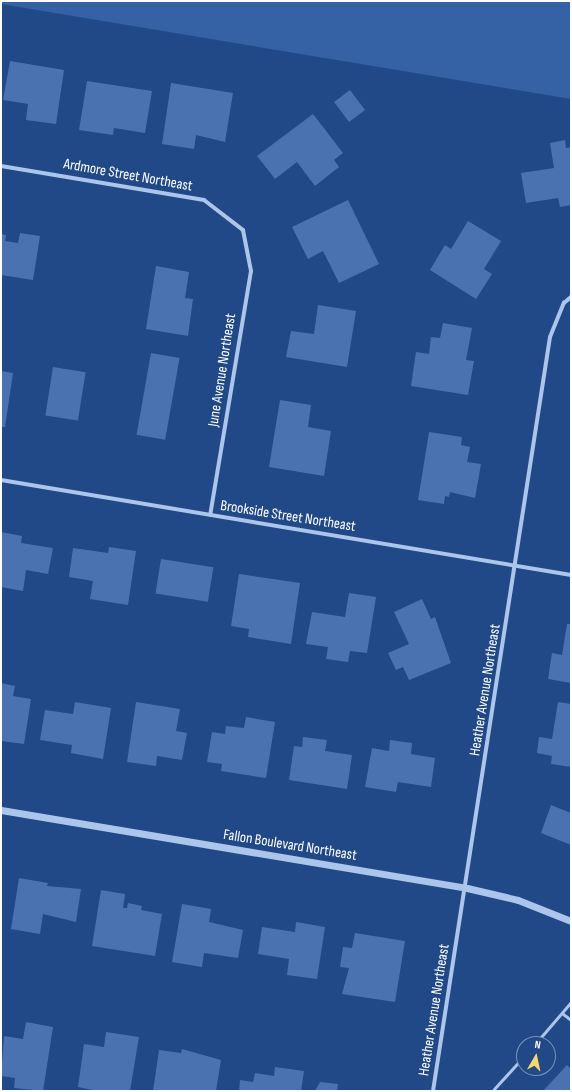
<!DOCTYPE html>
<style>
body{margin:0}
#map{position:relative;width:572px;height:1092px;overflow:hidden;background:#214988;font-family:"Sofia Sans Condensed",sans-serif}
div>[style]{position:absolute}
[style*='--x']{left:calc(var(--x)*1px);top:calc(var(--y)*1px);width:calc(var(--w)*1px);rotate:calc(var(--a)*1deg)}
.green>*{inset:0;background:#3562a5}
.building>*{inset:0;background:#4a72b0;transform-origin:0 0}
.service>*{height:3px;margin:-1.5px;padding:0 1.5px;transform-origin:1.5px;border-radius:1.5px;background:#acc5ea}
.minor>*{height:4px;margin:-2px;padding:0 2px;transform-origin:2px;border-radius:2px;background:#acc5ea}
.tertiary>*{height:7px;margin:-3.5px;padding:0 3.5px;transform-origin:3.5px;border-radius:3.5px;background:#acc5ea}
span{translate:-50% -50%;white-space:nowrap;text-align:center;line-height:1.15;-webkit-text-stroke:3.5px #214988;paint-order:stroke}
.street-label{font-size:15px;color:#fff}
.frame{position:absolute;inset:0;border:2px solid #fff;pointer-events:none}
.north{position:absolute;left:516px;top:1036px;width:40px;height:40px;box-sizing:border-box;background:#214988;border:1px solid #7a92b8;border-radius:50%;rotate:9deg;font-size:11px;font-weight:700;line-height:16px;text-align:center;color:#fff}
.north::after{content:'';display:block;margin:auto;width:14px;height:18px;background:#f7d66d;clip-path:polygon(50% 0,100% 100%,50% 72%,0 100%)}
</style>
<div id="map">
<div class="green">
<i style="clip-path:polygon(1px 1px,571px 1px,571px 99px,1px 4px)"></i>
</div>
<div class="building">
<i style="clip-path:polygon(10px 61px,64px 70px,56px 124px,26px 120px,28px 104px,3px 100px)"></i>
<i style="clip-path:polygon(87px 81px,152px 91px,145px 133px,114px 128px,113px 135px,79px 130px)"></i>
<i style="clip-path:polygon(171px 83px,233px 93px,225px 142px,196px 135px,194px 149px,162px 144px)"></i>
<i style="left:350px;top:90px;width:25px;height:20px;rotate:53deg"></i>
<i style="clip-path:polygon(313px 114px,343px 153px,334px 160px,339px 167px,315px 186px,297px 162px,275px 179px,257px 156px)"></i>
<i style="clip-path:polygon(565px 140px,566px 148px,571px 147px,571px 205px,560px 207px,558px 198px,526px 203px,521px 173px,554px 168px,550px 143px)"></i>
<i style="clip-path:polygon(348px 200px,379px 264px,339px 283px,323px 251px,308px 259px,292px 227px)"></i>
<i style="clip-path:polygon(468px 221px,501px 241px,484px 269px,492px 274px,476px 299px,430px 270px,445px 245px,451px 249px)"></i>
<i style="clip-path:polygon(20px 233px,40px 236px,33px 280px,1px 275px,1px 234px,6px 235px,5px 241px,18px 243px)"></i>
<i style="clip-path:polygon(156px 266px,189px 272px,185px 298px,193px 299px,188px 336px,146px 329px)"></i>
<i style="clip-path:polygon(318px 305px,356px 311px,347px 367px,286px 357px,291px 331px,314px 334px)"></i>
<i style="clip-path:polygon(443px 323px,472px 328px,466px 360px,474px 361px,468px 395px,411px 386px,416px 352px,429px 354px,431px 337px,440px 338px)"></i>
<i style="left:151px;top:353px;width:29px;height:83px;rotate:10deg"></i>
<i style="left:53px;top:367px;width:33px;height:49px;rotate:9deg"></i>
<i style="clip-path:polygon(1px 371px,13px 373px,5px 427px,1px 427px)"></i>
<i style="clip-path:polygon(280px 400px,311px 405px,308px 427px,331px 431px,324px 476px,269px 467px)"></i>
<i style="clip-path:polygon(429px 432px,462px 437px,461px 445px,470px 447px,467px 462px,481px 464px,475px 498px,450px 492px,449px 497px,445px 496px,444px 504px,418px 500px)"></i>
<i style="clip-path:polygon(1px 532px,22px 536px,21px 543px,53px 548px,48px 574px,26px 570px,23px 591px,1px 587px)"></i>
<i style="clip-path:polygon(109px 547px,136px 551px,128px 605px,90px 599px,93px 581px,69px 577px,73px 548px,108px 553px)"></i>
<i style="left:161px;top:559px;width:53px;height:35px;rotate:9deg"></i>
<i style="clip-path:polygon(239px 574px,300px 583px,291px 644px,248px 637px,249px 629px,231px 626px)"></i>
<i style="clip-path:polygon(349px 593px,376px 597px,367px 653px,350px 651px,348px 662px,326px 659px,328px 647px,306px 644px,312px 612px,345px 617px)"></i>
<i style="clip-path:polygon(422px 599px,431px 619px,435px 617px,451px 663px,409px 680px,403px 667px,396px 670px,388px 653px,409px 644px,394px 612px)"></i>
<i style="clip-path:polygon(567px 624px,571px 624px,571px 683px,548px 679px,552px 653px,562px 655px)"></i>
<i style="clip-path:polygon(1px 683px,15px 686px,13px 696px,31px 699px,24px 744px,1px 741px)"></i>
<i style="clip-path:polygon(75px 702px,111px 708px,103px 759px,71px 753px,72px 745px,40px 740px,45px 710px,73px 714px)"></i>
<i style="clip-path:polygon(136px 702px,180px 709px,176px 731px,187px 733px,182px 760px,157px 756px,156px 766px,127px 762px)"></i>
<i style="clip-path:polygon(558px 702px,571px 704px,571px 767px,551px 764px,552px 756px,537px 753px,539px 737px,552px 739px)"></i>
<i style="clip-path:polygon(246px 717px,275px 722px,266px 778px,221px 771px,222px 764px,207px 762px,212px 732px,225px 734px,226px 726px,244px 728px)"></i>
<i style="clip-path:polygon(303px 737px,327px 740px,325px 751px,352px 755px,347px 789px,289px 780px,294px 746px,302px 747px)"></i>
<i style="clip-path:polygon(390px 740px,412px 743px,411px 754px,435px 758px,431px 787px,398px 782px,396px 792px,365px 787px,372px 748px,389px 751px)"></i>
<i style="clip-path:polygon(551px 805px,571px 813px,571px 845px,541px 833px)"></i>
<i style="clip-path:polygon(19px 878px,48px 883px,47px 886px,81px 889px,76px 922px,43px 914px,40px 934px,11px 929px)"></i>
<i style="clip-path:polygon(101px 890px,125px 894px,123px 908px,127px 908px,128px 903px,142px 906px,141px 910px,162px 914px,155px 956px,92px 946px)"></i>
<i style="clip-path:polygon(182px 904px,211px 909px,209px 922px,243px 930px,238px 958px,204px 953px,202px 967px,172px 962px)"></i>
<i style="clip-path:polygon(296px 922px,325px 927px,317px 979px,287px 975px,289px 959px,258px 954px,262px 927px,295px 932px)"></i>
<i style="clip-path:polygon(355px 933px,405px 941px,395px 1002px,342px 994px,349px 968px,340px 967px,343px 947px,352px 948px)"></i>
<i style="clip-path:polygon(26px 1022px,53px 1027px,43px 1091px,14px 1088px,15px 1078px,1px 1076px,4px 1036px,23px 1039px)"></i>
<i style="clip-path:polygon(106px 1032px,139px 1037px,130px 1091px,97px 1091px,78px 1087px,84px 1044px,104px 1047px)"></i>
<i style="clip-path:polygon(182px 1049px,221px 1060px,216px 1091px,153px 1091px,159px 1050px,181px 1053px)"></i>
<i style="clip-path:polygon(567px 1065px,571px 1069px,571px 1091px,543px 1091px)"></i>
<i style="clip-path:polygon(275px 1067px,304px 1071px,301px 1091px,239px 1091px,240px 1080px,253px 1082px,255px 1073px,274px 1076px)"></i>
<i style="clip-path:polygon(320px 1082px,338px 1084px,337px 1091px,315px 1091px)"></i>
</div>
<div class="service">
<i style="--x:563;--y:1014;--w:10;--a:37"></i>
<i style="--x:535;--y:1044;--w:55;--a:-49.4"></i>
<i style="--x:494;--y:1089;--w:45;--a:-47.7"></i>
</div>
<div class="minor">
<i style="--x:1;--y:166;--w:206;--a:9.5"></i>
<i style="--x:204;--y:200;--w:49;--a:37.6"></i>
<i style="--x:243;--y:230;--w:42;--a:79"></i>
<i style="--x:251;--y:271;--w:247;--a:99.5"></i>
<i style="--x:1;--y:480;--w:578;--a:9.46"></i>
<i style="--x:433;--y:1091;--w:763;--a:-81.18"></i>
<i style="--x:550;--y:337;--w:37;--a:-68"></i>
<i style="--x:564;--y:303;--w:9;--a:-41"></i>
</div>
<div class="tertiary">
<i style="--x:1;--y:810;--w:472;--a:9.5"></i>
<i style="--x:467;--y:888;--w:52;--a:13.2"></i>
<i style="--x:518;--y:900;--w:57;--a:21.6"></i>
</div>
<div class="street-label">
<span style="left:128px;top:175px;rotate:10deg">Ardmore Street Northeast</span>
<span style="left:222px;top:370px;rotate:-81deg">June Avenue Northeast</span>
<span style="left:288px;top:516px;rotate:9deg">Brookside Street Northeast</span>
<span style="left:485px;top:690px;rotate:-81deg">Heather Avenue Northeast</span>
<span style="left:290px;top:845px;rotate:9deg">Fallon Boulevard Northeast</span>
<span style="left:434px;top:1010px;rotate:-81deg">Heather Avenue Northeast</span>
</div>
<div class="frame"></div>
<div class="north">N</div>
</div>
